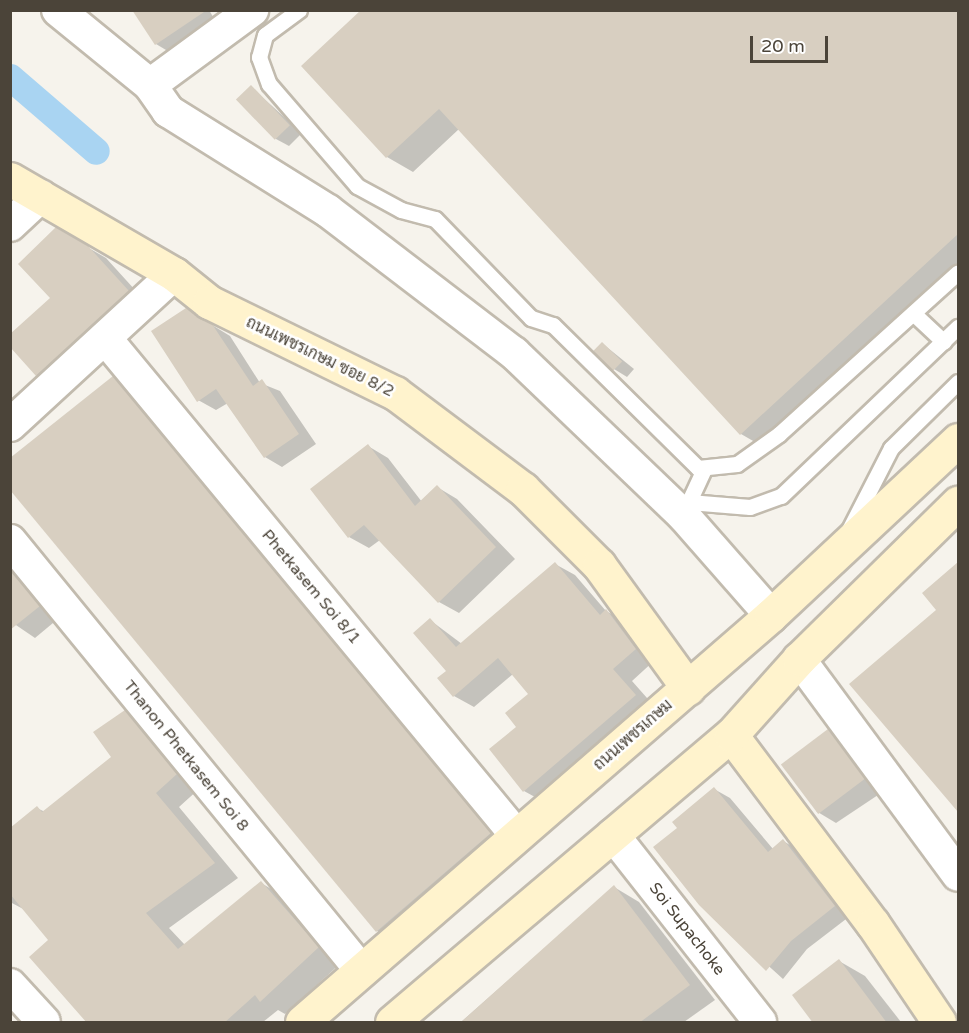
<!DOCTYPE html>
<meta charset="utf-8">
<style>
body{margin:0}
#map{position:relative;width:969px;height:1033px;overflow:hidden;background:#f6f3ec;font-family:"Varela Round",Sarabun,sans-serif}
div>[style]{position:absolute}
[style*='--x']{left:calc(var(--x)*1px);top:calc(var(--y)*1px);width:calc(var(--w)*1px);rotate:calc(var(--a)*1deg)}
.shadow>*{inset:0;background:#0003}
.canal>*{height:27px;margin:-13.5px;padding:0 13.5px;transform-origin:13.5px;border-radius:13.5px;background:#a9d4f2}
.building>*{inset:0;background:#d8cfc1;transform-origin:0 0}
.roads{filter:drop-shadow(2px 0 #c2bbae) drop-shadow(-2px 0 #c2bbae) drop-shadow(0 2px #c2bbae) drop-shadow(0 -2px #c2bbae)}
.lane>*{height:15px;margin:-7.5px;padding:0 7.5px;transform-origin:7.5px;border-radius:7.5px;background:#fff}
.street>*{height:32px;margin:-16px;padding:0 16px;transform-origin:16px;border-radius:16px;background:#fff}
.secondary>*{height:33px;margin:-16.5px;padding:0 16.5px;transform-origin:16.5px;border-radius:16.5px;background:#fff3cd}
span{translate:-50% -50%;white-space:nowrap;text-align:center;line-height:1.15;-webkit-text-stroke:5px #fff;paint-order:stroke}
.street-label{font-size:16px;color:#4b4439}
.frame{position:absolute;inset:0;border:12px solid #4b4439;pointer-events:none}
.scale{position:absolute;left:750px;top:36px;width:78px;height:27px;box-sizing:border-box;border:3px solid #4b4439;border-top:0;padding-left:8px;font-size:18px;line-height:21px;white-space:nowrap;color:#4b4439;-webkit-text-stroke:4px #fff;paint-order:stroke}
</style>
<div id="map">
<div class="shadow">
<i style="clip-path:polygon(134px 10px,209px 10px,219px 27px,176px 56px,156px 44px)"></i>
<i style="clip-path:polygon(363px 10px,958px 10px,958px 273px,767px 449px,741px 434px,459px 129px,413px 172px,387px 157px)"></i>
<i style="clip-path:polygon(251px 87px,302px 133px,289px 146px,276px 139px)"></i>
<i style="clip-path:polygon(56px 229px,106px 258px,146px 302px,55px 386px,37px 375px,10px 345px,53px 298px)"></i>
<i style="clip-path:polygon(204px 320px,230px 336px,260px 383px,280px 391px,316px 444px,282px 467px,265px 457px,228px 403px,216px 410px,198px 400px)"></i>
<i style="clip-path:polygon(603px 344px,634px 369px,627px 377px,614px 369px)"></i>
<i style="clip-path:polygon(113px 377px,139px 392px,516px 849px,403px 946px,377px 931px)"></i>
<i style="clip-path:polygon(368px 446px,388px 458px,422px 502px,437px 487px,457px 499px,515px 559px,459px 613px,439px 602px,380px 540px,369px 548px,349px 537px)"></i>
<i style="clip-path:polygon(10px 556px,59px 618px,35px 638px,10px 621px)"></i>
<i style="clip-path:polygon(555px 564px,575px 575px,606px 611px,626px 622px,655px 660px,632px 681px,655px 707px,544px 802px,524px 791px,518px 728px,530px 694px,513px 674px,474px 707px,454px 696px,430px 620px,462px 644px)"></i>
<i style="clip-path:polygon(958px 564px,958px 809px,852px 684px,938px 610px,924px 593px)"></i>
<i style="clip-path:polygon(125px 711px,149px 725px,200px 788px,179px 807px,238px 878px,169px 928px,185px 945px,261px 883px,285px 897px,342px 962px,285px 1014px,278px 1010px,263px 1022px,89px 1022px,50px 940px,27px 911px,10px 902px,10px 829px,37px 808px,45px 812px,113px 757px)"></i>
<i style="clip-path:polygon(828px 731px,848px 742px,884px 791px,836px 823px,816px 811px)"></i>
<i style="clip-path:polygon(714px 789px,730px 798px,773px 849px,783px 841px,799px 850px,850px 916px,807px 949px,783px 979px,700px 904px)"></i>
<i style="clip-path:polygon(614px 887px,639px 902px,715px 1000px,684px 1022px,461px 1022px)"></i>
<i style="clip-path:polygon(839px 961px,865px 976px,901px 1022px,815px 1022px)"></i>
</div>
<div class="canal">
<i style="--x:10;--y:77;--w:113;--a:40.7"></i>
</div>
<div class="building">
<i style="clip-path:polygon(132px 10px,207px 10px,155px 45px)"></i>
<i style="clip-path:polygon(361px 10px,958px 10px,958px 234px,740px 435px,439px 109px,386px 158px,301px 66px)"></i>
<i style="left:251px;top:85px;width:56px;height:21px;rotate:46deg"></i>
<i style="clip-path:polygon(56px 227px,88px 246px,129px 291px,36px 376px,10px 347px,10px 334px,50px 298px,18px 264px)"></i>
<i style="clip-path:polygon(186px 308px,212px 324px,253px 386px,262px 379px,299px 434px,264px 458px,216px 389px,197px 402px,151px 331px)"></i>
<i style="left:602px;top:342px;width:28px;height:13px;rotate:44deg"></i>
<i style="clip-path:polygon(113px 376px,491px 833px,376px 932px,10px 490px,10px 458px)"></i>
<i style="clip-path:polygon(368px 444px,415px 506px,437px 485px,496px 547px,438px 603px,364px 525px,348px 538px,310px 489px)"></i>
<i style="clip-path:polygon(555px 562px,600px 615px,606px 609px,636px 649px,613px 669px,636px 695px,523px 792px,489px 749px,516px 727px,505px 713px,528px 694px,498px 658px,453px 697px,437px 678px,446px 671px,413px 633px,430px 618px,456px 647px)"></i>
<i style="clip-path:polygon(958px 562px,958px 812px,849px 684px,936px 610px,922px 593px)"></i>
<i style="clip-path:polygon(10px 570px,40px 606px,10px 630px)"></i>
<i style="clip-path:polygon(125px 710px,177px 774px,156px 793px,215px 863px,146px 913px,178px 949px,261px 881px,319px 947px,260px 1002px,255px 995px,224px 1023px,87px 1023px,29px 957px,48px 940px,10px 894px,10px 828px,37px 806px,42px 812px,111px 757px,93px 732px)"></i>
<i style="left:828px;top:729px;width:62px;height:59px;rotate:53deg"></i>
<i style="clip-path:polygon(714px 787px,768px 852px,783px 839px,835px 906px,791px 941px,766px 971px,699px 905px,653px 847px,677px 828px,672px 822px)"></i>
<i style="clip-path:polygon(614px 885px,690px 985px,639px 1023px,460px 1023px)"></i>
<i style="clip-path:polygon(839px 959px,887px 1023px,813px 1023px,792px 995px)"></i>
</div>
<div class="roads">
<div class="lane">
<i style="--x:299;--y:10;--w:42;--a:143.7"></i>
<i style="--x:265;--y:35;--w:23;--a:105"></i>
<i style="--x:259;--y:57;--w:29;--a:70"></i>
<i style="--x:269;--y:84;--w:135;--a:49.2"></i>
<i style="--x:357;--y:186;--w:50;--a:28.6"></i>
<i style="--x:401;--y:210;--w:35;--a:15"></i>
<i style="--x:435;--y:219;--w:138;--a:45.9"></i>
<i style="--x:531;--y:318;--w:23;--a:18"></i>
<i style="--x:553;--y:325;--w:204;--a:44.6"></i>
<i style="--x:698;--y:468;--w:39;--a:-6"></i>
<i style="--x:737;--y:464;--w:52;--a:-35.5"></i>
<i style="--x:779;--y:434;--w:241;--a:-42.1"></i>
<i style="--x:913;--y:313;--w:42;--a:43.1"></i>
<i style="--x:689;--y:502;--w:61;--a:4.7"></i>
<i style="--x:750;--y:507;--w:33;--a:-20"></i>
<i style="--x:781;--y:496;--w:245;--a:-43.7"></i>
<i style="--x:685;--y:510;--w:45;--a:-65.1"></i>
<i style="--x:849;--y:530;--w:92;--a:-62.9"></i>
<i style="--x:891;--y:448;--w:94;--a:-44.6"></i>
</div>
<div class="street">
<i style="--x:58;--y:10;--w:119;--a:39.2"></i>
<i style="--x:150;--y:85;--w:32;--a:55"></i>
<i style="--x:168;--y:111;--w:189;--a:32"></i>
<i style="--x:328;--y:211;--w:234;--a:37.4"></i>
<i style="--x:514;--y:353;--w:234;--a:43.8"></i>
<i style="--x:683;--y:515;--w:133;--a:48.7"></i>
<i style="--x:150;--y:85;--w:127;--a:-36.3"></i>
<i style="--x:10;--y:225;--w:42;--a:-43.1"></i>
<i style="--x:105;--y:338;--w:646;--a:50.4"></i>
<i style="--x:10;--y:425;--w:223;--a:-42.6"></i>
<i style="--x:10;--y:541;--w:554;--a:50.71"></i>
<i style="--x:799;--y:659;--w:268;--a:53.6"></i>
<i style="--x:613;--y:835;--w:238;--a:51.8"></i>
<i style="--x:10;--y:985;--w:50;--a:47.4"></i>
</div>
<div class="secondary">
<i style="--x:10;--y:179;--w:190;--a:30.1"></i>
<i style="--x:174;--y:274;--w:45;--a:38.7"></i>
<i style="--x:209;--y:302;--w:207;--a:26.1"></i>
<i style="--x:395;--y:393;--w:160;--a:36.9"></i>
<i style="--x:523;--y:489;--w:107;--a:45"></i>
<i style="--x:599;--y:565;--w:152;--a:54.1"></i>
<i style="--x:731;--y:735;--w:236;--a:53.1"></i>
<i style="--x:873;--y:924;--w:118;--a:56"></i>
<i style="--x:302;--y:1022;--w:621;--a:-40.95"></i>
<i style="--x:771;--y:615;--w:256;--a:-43.1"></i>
<i style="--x:392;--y:1022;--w:444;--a:-40.3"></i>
<i style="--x:731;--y:735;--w:102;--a:-48.2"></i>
<i style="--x:799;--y:659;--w:223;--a:-44.5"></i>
</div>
</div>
<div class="street-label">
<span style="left:320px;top:357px;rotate:26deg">ถนนเพชรเกษม ซอย 8/2</span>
<span style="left:311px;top:587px;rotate:50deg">Phetkasem Soi 8/1</span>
<span style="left:633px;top:735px;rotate:-41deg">ถนนเพชรเกษม</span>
<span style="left:186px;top:756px;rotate:51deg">Thanon Phetkasem Soi 8</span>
<span style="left:687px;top:929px;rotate:52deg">Soi Supachoke</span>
</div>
<div class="frame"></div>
<div class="scale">20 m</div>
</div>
